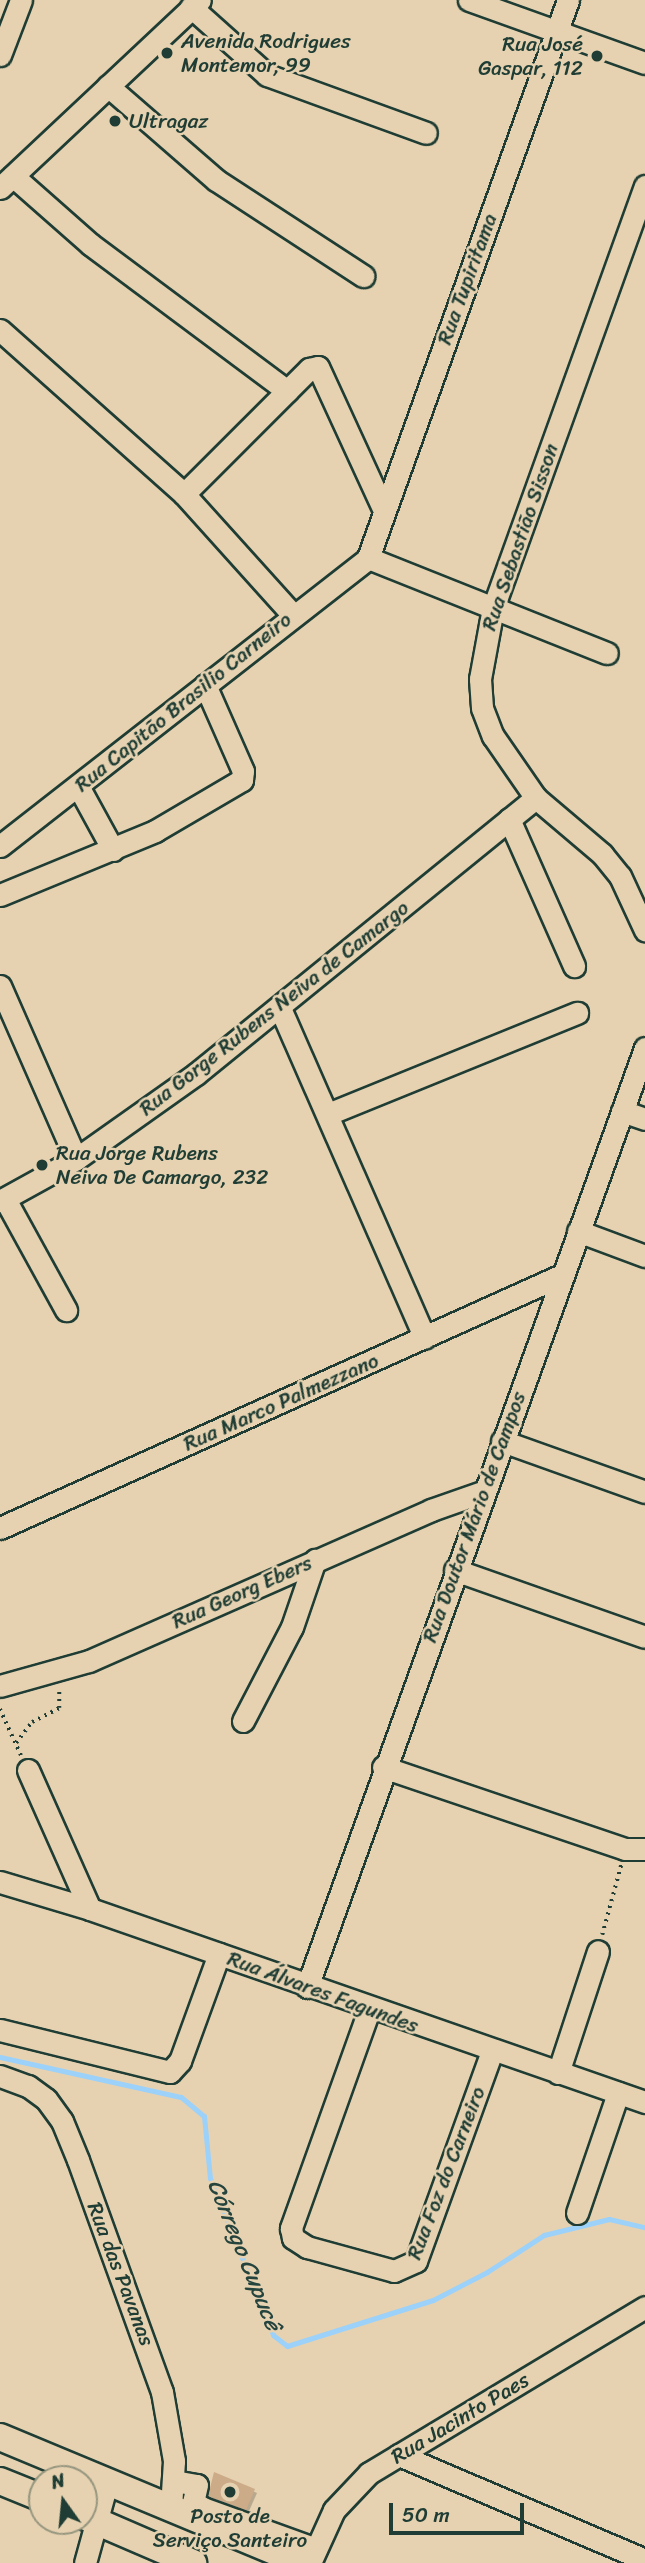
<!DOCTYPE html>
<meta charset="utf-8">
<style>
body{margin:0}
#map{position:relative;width:645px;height:2563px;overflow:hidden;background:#e6d2b1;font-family:Sriracha,sans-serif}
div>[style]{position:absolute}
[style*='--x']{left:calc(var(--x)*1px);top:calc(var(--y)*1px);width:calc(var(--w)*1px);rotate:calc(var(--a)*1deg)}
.shadow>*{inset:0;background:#0003}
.stream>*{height:5px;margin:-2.5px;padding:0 2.5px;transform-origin:2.5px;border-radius:2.5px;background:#9cd1fa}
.building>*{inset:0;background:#ccab89}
.path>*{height:3.5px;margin-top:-1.75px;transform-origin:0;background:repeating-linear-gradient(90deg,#1f3d34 0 2px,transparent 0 7px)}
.roads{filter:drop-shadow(2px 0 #1f3d34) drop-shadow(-2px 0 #1f3d34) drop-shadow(0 2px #1f3d34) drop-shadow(0 -2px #1f3d34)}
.minor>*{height:21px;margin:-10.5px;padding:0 10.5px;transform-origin:10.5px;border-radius:10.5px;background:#e6d2b1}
.major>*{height:26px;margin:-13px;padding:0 13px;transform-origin:13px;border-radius:13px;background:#e6d2b1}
.dots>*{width:19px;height:19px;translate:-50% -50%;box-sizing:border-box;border:4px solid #e6d2b1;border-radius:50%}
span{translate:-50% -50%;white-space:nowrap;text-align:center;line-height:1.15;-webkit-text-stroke:5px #e6d2b1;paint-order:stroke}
.poi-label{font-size:21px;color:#1f3d34}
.left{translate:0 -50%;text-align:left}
.right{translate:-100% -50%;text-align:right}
.street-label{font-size:21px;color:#1f3d34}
.water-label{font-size:23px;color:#25443e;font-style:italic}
.north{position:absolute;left:28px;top:2465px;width:70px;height:70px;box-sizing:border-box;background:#e6d2b1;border:2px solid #96967f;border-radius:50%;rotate:345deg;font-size:19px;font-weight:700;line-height:28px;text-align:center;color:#1f3d34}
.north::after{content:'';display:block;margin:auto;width:24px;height:32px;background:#1f3d34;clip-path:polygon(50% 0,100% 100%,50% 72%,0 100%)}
.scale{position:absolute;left:389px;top:2503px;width:135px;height:32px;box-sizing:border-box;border:4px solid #1f3d34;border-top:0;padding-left:9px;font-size:21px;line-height:24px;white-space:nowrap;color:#1f3d34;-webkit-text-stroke:5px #e6d2b1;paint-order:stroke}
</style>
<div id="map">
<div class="shadow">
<i style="clip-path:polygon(215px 2475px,257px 2493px,249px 2511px,212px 2498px)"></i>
</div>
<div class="stream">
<i style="--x:0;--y:2057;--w:185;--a:12.5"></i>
<i style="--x:181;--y:2097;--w:30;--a:40"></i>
<i style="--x:204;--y:2116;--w:62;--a:84.5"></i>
<i style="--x:210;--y:2178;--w:169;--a:68.1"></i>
<i style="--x:273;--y:2335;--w:18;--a:38"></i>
<i style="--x:287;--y:2346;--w:153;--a:-17.5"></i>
<i style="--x:433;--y:2300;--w:61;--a:-27.4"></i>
<i style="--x:487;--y:2272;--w:68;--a:-33"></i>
<i style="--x:544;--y:2235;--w:67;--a:-13.8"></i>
<i style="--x:609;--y:2219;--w:37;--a:13"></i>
</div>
<div class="building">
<i style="clip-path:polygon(214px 2472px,255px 2489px,246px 2510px,208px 2496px)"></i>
</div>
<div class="path">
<i style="--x:0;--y:1709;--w:51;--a:65.5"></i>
<i style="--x:16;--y:1743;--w:26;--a:-53"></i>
<i style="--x:32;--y:1722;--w:30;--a:-27"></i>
<i style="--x:59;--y:1708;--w:19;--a:-90"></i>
<i style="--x:602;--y:1935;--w:73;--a:-74.8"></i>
</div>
<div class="roads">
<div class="minor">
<i style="--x:469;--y:0;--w:187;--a:19.7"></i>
<i style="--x:191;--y:7;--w:102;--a:41.8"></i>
<i style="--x:267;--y:75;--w:169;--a:20"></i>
<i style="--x:0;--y:55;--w:59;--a:-69.1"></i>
<i style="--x:108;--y:86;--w:143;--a:41"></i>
<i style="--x:216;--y:180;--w:176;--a:33.1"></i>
<i style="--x:13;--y:176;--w:103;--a:41.4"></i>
<i style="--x:90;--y:244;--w:246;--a:36.7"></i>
<i style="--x:645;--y:186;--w:449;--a:109.8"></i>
<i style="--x:493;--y:608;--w:72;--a:100.4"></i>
<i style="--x:480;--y:679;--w:29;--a:86"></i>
<i style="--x:482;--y:708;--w:30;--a:69"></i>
<i style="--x:493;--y:736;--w:75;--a:55.3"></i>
<i style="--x:536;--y:798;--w:87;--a:40.3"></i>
<i style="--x:602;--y:854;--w:28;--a:51"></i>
<i style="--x:620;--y:876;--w:60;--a:65.2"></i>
<i style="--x:0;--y:188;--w:274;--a:-43.2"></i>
<i style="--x:0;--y:330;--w:246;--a:41.7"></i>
<i style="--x:184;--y:494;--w:163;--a:48"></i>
<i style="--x:184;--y:494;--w:177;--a:-45"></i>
<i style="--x:309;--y:369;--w:9;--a:-13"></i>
<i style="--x:318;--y:367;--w:155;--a:65.3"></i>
<i style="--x:368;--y:558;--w:593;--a:-70.28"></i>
<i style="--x:368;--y:558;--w:257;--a:21.7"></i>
<i style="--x:78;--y:786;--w:73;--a:61.3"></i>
<i style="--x:509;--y:819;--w:161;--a:66.1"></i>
<i style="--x:0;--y:846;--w:467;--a:-38"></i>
<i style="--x:0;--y:895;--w:168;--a:-22.4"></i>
<i style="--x:155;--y:831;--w:101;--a:-30.4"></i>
<i style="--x:242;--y:780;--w:9;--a:-84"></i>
<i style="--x:243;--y:771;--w:94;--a:-113.8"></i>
<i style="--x:0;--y:986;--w:189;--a:66.3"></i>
<i style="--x:280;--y:1008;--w:360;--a:66.3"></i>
<i style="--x:622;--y:1111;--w:24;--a:19"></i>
<i style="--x:328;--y:1114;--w:269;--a:-22.1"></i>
<i style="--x:5;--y:1199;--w:127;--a:61.2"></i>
<i style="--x:0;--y:1201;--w:87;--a:-28.9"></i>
<i style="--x:76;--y:1159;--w:147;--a:-35.3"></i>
<i style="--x:196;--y:1074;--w:438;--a:-39.1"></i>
<i style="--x:578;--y:1231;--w:72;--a:20.5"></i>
<i style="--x:502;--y:1441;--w:152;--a:19.6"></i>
<i style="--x:0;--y:1528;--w:616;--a:-24.24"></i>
<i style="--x:455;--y:1570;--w:201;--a:19.4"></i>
<i style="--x:0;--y:1686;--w:92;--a:-15.7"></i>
<i style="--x:89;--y:1661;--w:374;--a:-23.8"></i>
<i style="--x:431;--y:1510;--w:54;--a:-19.4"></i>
<i style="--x:243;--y:1721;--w:106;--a:-62.5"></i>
<i style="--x:292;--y:1627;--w:71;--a:-71.1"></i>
<i style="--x:383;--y:1767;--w:256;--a:18.7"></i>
<i style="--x:625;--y:1849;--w:20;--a:0"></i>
<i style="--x:28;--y:1770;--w:152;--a:66"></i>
<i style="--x:0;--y:1882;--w:94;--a:16.7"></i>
<i style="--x:90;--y:1909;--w:588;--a:19.18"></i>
<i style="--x:307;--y:1987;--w:998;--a:-70.2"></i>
<i style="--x:369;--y:2010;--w:232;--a:109.7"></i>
<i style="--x:291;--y:2228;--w:10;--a:79"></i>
<i style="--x:293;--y:2238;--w:17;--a:33"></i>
<i style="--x:307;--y:2247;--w:90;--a:15.4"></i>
<i style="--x:394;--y:2271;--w:24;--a:-24"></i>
<i style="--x:416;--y:2261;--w:223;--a:-70.1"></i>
<i style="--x:0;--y:2030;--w:175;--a:13.9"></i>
<i style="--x:170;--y:2072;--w:15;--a:-48"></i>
<i style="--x:180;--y:2061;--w:114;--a:-70"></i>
<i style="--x:558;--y:2073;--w:128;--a:-71.8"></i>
<i style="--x:0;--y:2076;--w:30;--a:20"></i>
<i style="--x:28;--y:2086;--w:22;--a:36"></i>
<i style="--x:46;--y:2099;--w:27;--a:54"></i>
<i style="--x:62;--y:2121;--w:42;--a:67.7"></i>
<i style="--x:78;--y:2160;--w:247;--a:70.1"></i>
<i style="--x:162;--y:2392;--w:70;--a:80.1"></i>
<i style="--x:174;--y:2461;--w:47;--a:93.7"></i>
<i style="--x:577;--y:2213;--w:127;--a:-71.1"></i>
<i style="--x:399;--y:2455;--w:267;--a:23.1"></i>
<i style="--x:174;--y:2481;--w:23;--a:10"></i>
<i style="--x:197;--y:2485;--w:17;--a:103"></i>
<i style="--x:193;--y:2502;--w:12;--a:31"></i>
<i style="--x:203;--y:2508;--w:120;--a:19.9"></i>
<i style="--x:85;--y:2563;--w:83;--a:-74.6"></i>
<i style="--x:310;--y:2563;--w:58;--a:-65.6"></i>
<i style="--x:334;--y:2510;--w:51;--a:-46.6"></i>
<i style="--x:369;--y:2473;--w:322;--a:-31"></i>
</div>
<div class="major">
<i style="--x:0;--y:2437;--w:328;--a:22.6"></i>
<i style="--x:0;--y:2481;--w:45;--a:22"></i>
<i style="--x:84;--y:2516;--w:119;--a:23.3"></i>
</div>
</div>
<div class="dots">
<i style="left:167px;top:53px;background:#1f3d34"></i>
<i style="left:597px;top:56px;background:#1f3d34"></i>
<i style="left:115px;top:121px;background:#1f3d34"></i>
<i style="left:42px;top:1165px;background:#1f3d34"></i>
<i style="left:230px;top:2492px;background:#1f3d34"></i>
</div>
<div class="poi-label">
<span class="left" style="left:181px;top:53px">Avenida Rodrigues<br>Montemor, 99</span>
<span class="right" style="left:583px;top:56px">Rua José<br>Gaspar, 112</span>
<span class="left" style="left:129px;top:121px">Ultragaz</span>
<span class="left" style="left:56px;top:1165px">Rua Jorge Rubens<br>Neiva De Camargo, 232</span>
<span style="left:230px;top:2528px">Posto de<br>Serviço Santeiro</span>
</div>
<div class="street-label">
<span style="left:467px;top:279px;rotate:-70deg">Rua Tupiritama</span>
<span style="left:520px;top:537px;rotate:-71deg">Rua Sebastião Sisson</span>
<span style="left:183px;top:702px;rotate:-39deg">Rua Capitão Brasilio Carneiro</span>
<span style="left:274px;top:1008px;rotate:-38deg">Rua Gorge Rubens Neiva de Camargo</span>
<span style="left:281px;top:1402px;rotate:-24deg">Rua Marco Palmezzano</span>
<span style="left:474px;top:1517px;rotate:-70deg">Rua Doutor Mário de Campos</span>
<span style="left:242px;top:1592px;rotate:-24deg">Rua Georg Ebers</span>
<span style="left:323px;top:1992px;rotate:20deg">Rua Álvares Fagundes</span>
<span style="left:446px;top:2173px;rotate:-69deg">Rua Foz do Carneiro</span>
<span style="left:121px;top:2274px;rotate:69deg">Rua das Pavanas</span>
<span style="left:460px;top:2418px;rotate:-31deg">Rua Jacinto Paes</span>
</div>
<div class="water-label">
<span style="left:244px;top:2255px;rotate:68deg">Córrego Cupucê</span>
</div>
<div class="north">N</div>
<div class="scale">50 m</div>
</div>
